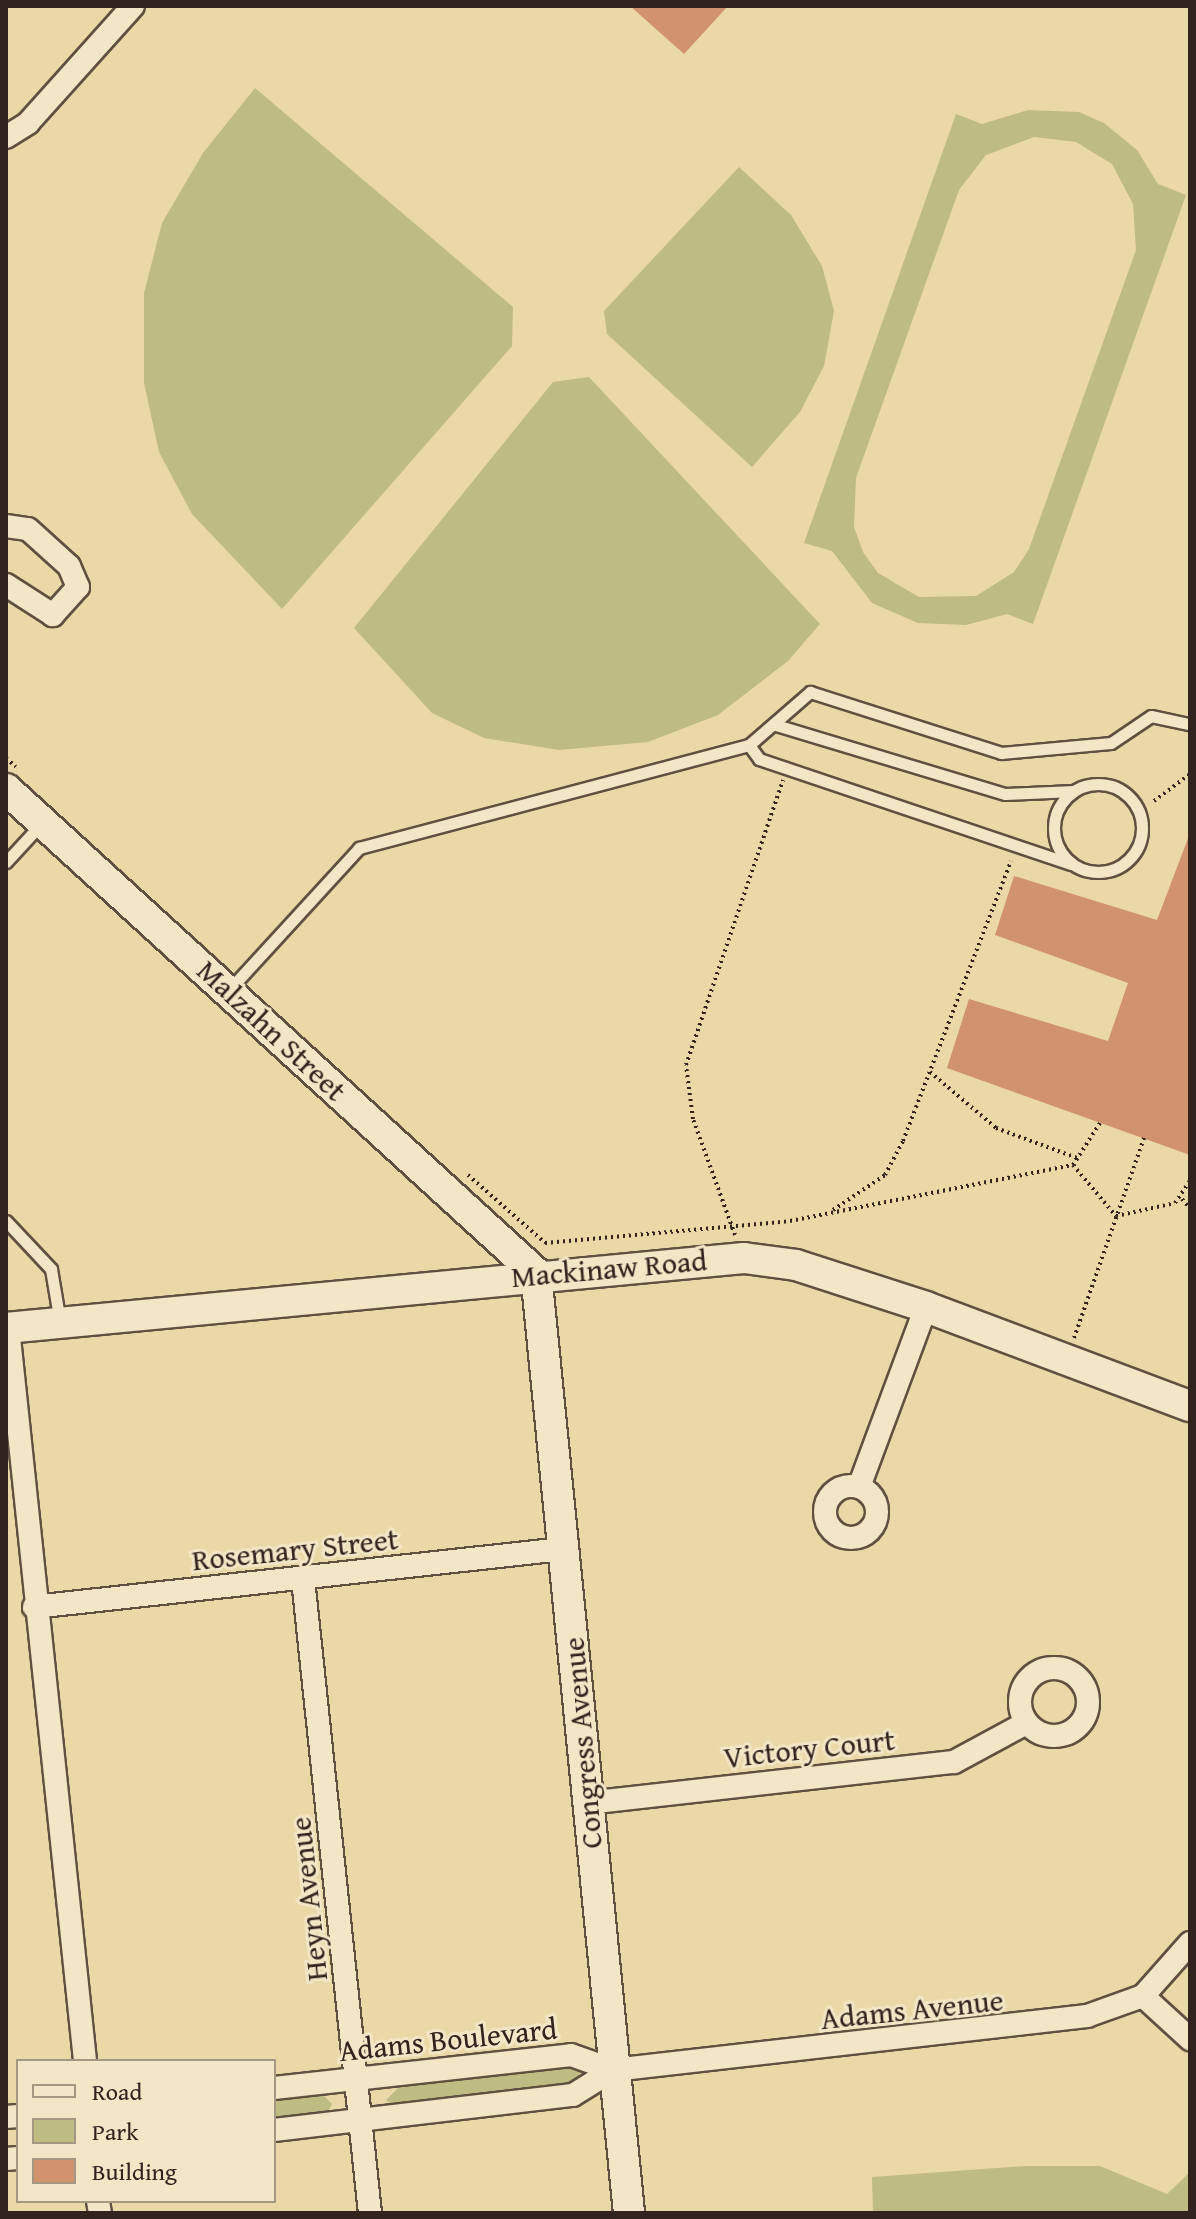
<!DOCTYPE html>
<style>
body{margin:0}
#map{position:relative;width:1196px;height:2219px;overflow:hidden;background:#ebd8a7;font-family:"Gentium Book Plus",serif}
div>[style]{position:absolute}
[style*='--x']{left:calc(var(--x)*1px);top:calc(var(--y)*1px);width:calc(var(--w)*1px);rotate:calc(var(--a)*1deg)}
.green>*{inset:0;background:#bebc82}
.building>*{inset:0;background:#d1926e}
.path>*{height:4px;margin-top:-2px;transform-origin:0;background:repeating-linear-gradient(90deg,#32231e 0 2px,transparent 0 6px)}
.roads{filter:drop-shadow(2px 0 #605040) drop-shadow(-2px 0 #605040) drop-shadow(0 2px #605040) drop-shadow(0 -2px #605040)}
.lane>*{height:11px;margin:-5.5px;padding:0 5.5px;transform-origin:5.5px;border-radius:5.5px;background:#f2e6c6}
.lane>.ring{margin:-5.5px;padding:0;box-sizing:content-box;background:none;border:11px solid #f2e6c6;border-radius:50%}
.street>*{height:22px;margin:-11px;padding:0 11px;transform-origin:11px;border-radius:11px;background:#f2e6c6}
.street>.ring{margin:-11px;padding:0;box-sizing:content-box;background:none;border:22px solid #f2e6c6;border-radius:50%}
.secondary>*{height:30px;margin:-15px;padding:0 15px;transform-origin:15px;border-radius:15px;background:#f2e6c6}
span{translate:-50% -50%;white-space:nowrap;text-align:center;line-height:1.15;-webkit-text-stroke:6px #f2e6c6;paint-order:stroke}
.street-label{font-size:30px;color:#32231e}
.frame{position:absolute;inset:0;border:8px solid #32231e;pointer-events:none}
.legend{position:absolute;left:16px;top:2059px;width:260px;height:144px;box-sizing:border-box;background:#f2e6c6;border:2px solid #a59883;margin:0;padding:10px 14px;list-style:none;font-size:24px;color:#32231e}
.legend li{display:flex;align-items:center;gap:16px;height:40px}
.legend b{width:40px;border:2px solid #a59883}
</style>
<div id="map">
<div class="green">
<i style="clip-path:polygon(255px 88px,513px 307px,512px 346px,282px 609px,192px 514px,159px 452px,144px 383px,144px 293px,162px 223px,203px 153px)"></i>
<i style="clip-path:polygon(evenodd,1028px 110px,1079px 112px,1104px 123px,1137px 150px,1158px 184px,1186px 195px,1033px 624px,1007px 614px,966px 625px,918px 623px,872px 603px,832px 551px,804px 543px,956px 114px,982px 124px,1028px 110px,1034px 137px,1076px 142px,1112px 164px,1133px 204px,1136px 250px,1029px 549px,1014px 572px,976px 596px,919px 597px,878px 573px,863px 552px,854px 527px,856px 478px,959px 190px,986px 155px,1034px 137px)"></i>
<i style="clip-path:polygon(739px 167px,791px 215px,822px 266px,834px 311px,824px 366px,800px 412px,752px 467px,607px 334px,604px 311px)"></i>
<i style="clip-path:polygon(589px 377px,820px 624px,788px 661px,718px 715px,648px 742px,559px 750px,484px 738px,432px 713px,354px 628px,553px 382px)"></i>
<i style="clip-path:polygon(570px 2064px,581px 2072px,571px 2087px,397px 2108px,386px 2100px,403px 2083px)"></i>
<i style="clip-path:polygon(322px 2094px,332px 2104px,328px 2112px,274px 2120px,274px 2098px)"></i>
<i style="clip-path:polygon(1025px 2166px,1100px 2166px,1167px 2194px,1190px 2172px,1190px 2213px,873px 2213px,872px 2177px)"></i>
</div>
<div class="building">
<i style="clip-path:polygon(630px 6px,728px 6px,684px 54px)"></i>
<i style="clip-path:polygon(1190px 833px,1190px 1155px,947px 1068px,969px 999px,1108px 1041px,1128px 983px,995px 935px,1014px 876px,1157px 920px)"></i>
</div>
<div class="path">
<i style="--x:6;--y:758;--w:13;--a:42"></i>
<i style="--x:1154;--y:801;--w:45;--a:-36.9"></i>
<i style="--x:930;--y:1072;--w:87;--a:40.3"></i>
<i style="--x:996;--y:1128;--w:86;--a:20.3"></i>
<i style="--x:1100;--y:1123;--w:50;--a:122.7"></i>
<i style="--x:1073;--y:1165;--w:67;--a:49.9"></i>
<i style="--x:1116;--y:1216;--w:60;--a:-12.4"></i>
<i style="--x:1175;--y:1203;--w:27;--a:-56"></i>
<i style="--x:468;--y:1175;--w:103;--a:41.4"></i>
<i style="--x:545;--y:1243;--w:246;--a:-5.1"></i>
<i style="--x:790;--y:1221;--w:288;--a:-11.2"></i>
<i style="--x:1182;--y:1199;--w:13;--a:51"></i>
<i style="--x:833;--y:1210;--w:63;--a:-33.9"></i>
<i style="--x:885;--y:1175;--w:38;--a:-62"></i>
<i style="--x:903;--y:1141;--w:300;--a:-68.9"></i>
<i style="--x:735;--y:1235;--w:123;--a:-109.9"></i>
<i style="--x:693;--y:1119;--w:54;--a:-97.4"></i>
<i style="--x:686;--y:1065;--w:301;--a:-71.2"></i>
<i style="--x:1074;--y:1338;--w:212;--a:-70.7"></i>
</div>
<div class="roads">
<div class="lane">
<i style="--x:776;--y:725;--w:239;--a:16.8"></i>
<i style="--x:1005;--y:794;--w:69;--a:-2.5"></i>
<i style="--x:749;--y:745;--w:17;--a:54"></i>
<i style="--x:759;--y:759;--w:329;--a:18.6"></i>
<i class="ring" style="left:1054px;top:784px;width:77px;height:77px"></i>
<i style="--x:6;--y:862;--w:52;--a:-47.4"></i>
<i style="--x:229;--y:990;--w:193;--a:-47.5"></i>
<i style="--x:359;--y:848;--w:403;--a:-14.8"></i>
<i style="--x:749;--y:745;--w:81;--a:-41"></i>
<i style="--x:810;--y:692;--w:201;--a:17.7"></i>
<i style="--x:1001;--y:753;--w:110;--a:-5.2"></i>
<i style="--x:1111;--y:743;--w:48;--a:-34"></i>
<i style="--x:1151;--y:716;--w:40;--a:12"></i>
<i style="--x:6;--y:1221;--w:66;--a:46.8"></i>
<i style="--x:51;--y:1269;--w:54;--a:80.4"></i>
</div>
<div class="street">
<i style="--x:6;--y:137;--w:26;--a:-32"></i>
<i style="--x:28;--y:123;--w:157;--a:-48.1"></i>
<i style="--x:6;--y:526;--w:22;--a:8"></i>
<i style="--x:28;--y:529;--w:55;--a:42.1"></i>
<i style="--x:69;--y:566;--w:23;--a:67"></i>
<i style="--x:78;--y:587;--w:38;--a:132"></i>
<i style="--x:53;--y:615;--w:56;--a:-147.4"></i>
<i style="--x:8;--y:1328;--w:737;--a:84"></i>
<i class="ring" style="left:825px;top:1486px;width:30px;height:30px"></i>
<i style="--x:859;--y:1487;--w:192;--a:-69.6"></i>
<i style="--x:303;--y:1579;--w:638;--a:83.97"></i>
<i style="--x:34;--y:1607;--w:532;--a:-6.26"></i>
<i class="ring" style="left:1020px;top:1668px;width:46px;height:46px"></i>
<i style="--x:587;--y:1803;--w:369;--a:-6.4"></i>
<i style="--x:954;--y:1762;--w:82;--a:-28.4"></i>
<i style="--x:1143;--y:1996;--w:64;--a:42.5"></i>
<i style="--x:613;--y:2070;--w:477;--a:-6.5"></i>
<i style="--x:1087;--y:2016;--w:59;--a:-19.7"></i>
<i style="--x:1143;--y:1996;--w:71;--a:-48.4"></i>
<i style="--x:274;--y:2088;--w:299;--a:-6.3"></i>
<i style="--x:571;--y:2055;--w:45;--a:19.7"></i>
<i style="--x:6;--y:2117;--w:12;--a:-5"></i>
<i style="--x:274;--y:2130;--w:301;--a:-6.7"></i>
<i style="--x:573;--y:2095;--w:47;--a:-32"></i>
<i style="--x:6;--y:2159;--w:12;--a:-5"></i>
<i style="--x:98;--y:2201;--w:12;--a:81"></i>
</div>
<div class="secondary">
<i style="--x:6;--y:789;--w:718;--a:42.4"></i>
<i style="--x:536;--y:1273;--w:945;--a:84.35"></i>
<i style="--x:6;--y:1328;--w:741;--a:-5.42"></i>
<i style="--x:744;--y:1258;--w:52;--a:7.7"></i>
<i style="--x:796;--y:1265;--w:137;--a:17.9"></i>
<i style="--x:926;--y:1307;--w:282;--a:20.6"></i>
</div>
</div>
<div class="street-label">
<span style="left:272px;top:1030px;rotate:43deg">Malzahn Street</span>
<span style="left:609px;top:1268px;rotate:-5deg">Mackinaw Road</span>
<span style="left:295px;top:1549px;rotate:-6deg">Rosemary Street</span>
<span style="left:582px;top:1743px;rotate:-95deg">Congress Avenue</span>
<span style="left:809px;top:1748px;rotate:-6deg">Victory Court</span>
<span style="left:308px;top:1899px;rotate:-96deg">Heyn Avenue</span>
<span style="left:912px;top:2009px;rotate:-6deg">Adams Avenue</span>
<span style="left:448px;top:2039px;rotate:-6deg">Adams Boulevard</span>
</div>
<div class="frame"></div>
<ul class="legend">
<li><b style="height:10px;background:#f2e6c6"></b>Road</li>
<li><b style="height:22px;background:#bebc82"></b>Park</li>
<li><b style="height:22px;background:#d1926e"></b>Building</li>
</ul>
</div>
